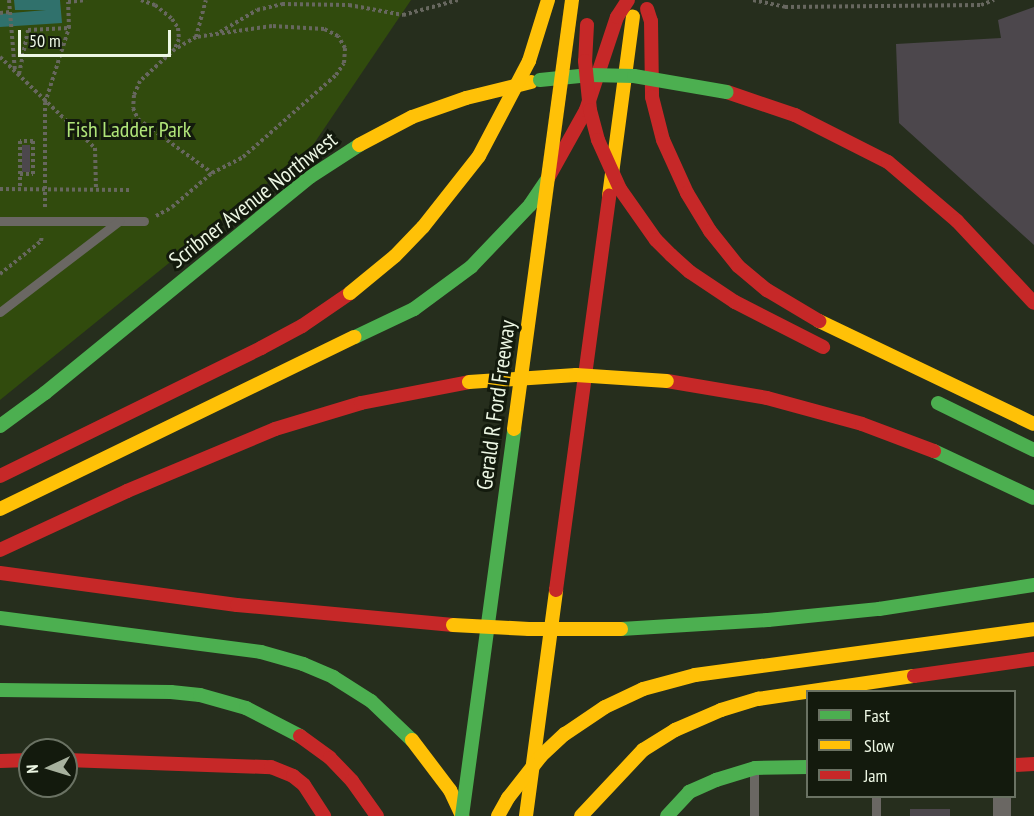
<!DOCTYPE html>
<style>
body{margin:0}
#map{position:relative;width:1034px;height:816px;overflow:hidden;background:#262e1d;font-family:"PT Sans Narrow",sans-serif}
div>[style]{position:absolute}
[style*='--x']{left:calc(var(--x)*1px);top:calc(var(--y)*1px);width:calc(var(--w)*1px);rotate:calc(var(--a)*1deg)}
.green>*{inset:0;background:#314b0d}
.water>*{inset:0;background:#30716c}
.building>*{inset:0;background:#4c474c;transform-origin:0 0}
.path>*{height:4px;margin-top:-2px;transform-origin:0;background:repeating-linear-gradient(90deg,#67675f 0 3px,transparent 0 6px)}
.lane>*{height:9px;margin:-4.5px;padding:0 4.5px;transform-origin:4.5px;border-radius:4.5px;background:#6a6763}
.street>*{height:18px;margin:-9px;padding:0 9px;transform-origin:9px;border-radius:9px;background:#6a6763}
.fast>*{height:14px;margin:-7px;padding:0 7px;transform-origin:7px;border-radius:7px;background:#4caf50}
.slow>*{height:14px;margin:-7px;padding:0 7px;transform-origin:7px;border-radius:7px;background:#ffc107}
.jam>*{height:14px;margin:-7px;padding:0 7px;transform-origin:7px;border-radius:7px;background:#c62828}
.fast-bridge>*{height:14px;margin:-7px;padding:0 7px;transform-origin:7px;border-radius:7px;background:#4caf50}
.slow-bridge>*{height:14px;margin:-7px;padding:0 7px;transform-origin:7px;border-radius:7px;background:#ffc107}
.jam-bridge>*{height:14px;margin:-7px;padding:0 7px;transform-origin:7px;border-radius:7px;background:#c62828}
span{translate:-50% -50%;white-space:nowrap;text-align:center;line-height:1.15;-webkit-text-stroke:6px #131a0d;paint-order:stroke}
.park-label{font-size:22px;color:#b0e579}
.street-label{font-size:22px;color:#edf7e4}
.legend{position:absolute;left:806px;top:690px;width:210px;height:108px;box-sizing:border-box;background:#131a0d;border:2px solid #6a7263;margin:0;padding:8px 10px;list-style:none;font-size:18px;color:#edf7e4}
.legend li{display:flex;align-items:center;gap:12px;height:30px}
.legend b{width:30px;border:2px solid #6a7263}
.north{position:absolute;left:18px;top:738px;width:60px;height:60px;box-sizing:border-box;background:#131a0d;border:2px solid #6a7263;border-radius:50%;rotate:266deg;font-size:16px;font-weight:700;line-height:24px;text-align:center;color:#edf7e4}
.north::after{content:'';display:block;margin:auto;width:21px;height:27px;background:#a7b19e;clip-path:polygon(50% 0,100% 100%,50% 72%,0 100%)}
.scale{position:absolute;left:18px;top:30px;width:153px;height:27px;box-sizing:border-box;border:3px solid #edf7e4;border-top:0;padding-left:8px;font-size:18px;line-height:21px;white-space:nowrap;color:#edf7e4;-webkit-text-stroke:4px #131a0d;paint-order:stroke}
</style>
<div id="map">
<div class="green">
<i style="clip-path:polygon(0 0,411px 0,311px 148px,0 400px)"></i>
</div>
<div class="water">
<i style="clip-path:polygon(14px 0,60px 0,62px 23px,0 27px,0 14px,46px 10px,15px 10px)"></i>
</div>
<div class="building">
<i style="clip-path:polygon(1034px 7px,1034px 245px,899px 123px,896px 44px,1001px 38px,998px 20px)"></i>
<i style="left:22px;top:145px;width:8px;height:27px"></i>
<i style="left:910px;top:809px;width:40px;height:7px"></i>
</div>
<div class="path">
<i style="--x:9;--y:0;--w:71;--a:85.2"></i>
<i style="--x:141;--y:0;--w:15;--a:20"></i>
<i style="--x:155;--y:5;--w:22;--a:39"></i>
<i style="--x:172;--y:19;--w:11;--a:56"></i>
<i style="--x:178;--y:28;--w:11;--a:85"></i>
<i style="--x:179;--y:39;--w:10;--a:114"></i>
<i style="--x:753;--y:0;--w:33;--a:12"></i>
<i style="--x:785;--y:7;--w:196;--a:-0.6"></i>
<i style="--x:981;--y:5;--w:14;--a:-21"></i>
<i style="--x:0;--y:13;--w:10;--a:-6"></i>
<i style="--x:220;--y:32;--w:43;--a:-30.7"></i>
<i style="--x:257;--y:10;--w:26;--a:-13"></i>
<i style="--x:282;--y:4;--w:67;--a:0.9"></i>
<i style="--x:349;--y:5;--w:55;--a:10.5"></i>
<i style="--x:403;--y:15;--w:57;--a:-15.3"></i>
<i style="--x:196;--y:37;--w:38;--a:-75"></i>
<i style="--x:0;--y:57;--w:132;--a:43.8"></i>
<i style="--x:95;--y:148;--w:41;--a:88.6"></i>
<i style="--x:19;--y:74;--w:45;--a:-78.4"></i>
<i style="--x:28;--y:30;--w:41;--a:-2.8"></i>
<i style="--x:20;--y:174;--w:13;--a:0"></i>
<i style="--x:33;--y:174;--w:33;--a:-90"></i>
<i style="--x:33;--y:141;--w:13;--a:180"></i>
<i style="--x:20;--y:141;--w:48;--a:90"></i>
<i style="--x:0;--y:189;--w:130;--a:0.4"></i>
<i style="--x:45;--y:207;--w:104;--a:-90"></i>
<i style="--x:45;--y:103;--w:79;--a:-72.3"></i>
<i style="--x:69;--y:28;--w:26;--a:-92"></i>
<i style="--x:68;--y:2;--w:18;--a:-6"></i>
<i style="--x:156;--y:216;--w:18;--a:-29"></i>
<i style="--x:172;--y:207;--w:52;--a:-40.4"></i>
<i style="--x:212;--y:173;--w:35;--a:-27"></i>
<i style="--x:243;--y:157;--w:124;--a:-41.4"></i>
<i style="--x:336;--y:75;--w:14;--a:-56"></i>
<i style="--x:344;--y:63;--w:15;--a:-86"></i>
<i style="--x:345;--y:48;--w:14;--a:-120"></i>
<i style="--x:338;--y:36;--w:16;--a:-153"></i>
<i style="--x:324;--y:29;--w:52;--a:-176.7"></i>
<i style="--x:272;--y:26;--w:77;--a:171.8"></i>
<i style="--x:196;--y:37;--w:24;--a:150"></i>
<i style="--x:175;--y:49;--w:47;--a:137.6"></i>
<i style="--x:140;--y:81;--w:15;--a:113"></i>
<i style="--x:134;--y:95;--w:13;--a:94"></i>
<i style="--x:133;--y:108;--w:12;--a:66"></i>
<i style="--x:138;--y:119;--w:92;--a:36.1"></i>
<i style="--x:0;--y:274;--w:53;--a:-38.8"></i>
<i style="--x:41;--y:241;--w:6;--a:-81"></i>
</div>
<div class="lane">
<i style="--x:0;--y:221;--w:144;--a:0"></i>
<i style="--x:0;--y:312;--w:150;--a:-37.4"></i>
<i style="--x:876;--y:796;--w:20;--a:90"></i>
<i style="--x:754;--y:816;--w:46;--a:-90"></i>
</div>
<div class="street">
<i style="--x:1002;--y:796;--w:20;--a:90"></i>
</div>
<div class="fast">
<i style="--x:355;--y:337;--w:65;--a:-25.4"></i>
<i style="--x:414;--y:309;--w:71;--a:-36.4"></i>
<i style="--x:471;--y:267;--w:86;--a:-46.4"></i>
<i style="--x:530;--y:205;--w:32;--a:-56"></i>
<i style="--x:938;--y:403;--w:107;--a:26.1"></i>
<i style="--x:0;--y:426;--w:56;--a:-36.3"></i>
<i style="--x:45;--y:393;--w:342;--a:-39.2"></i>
<i style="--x:310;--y:177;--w:59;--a:-33.1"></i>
<i style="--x:934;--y:451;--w:110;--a:25.2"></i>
<i style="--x:0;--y:618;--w:263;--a:7.4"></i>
<i style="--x:261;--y:652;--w:44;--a:15.9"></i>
<i style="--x:303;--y:664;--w:33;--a:23"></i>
<i style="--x:333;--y:677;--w:45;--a:32.3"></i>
<i style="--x:371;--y:701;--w:57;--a:43.6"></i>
<i style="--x:621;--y:629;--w:147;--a:-3.5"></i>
<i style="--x:768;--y:620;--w:112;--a:-5.7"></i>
<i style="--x:879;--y:609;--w:157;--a:-8.8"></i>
<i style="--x:0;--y:690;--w:171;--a:0.7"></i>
<i style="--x:171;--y:692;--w:29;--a:6"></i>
<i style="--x:200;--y:695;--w:48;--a:15.8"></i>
<i style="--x:246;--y:708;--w:61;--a:27.4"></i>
<i style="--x:667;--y:816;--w:33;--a:-47"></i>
<i style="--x:689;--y:792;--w:30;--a:-24"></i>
<i style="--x:716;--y:780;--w:41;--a:-17.1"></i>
<i style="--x:755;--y:768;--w:53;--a:-1.1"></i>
</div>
<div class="slow">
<i style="--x:359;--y:145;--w:60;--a:-27.8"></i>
<i style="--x:412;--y:117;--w:57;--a:-19.4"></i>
<i style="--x:466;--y:98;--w:67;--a:-13.8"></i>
<i style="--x:609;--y:196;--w:181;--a:-82.4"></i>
<i style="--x:819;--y:321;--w:238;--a:25.6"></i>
<i style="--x:0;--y:509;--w:394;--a:-25.9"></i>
<i style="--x:605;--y:707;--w:42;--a:-25.3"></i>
<i style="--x:643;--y:689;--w:54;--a:-15.1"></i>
<i style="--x:695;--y:675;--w:342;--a:-7.7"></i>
<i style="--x:412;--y:740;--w:63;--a:52.8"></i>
<i style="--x:450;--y:790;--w:29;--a:65"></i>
<i style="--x:526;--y:816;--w:228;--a:-82.4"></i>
<i style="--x:581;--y:816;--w:91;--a:-46.8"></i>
<i style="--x:643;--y:750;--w:38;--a:-32"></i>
<i style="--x:675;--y:730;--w:50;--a:-23.5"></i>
<i style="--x:721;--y:710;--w:39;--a:-17"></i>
<i style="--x:758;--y:699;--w:158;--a:-8.4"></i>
</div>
<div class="jam">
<i style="--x:647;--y:9;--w:13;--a:72"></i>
<i style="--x:651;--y:21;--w:76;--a:89.2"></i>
<i style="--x:652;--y:97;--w:44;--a:75.7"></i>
<i style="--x:663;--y:140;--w:58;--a:65.6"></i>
<i style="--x:687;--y:193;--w:44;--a:58.8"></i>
<i style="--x:710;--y:231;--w:45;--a:51.3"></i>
<i style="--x:738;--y:266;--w:38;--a:40"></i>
<i style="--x:767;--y:290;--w:61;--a:30.8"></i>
<i style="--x:727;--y:92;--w:72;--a:18.7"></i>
<i style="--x:795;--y:115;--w:104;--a:26.8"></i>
<i style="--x:888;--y:162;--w:91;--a:40.5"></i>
<i style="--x:957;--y:221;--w:112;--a:46.8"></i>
<i style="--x:548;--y:178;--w:78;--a:-60.8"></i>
<i style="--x:586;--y:110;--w:98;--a:-71.6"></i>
<i style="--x:617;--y:17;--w:20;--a:-57"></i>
<i style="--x:735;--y:302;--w:99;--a:27.1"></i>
<i style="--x:667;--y:381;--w:101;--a:9.6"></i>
<i style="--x:767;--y:398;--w:98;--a:15.3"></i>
<i style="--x:862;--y:424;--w:77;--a:20.6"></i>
<i style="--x:0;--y:476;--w:291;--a:-26.1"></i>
<i style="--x:261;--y:348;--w:47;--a:-28.2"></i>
<i style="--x:302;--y:326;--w:58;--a:-34.5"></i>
<i style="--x:0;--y:550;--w:140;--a:-24.9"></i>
<i style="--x:127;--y:491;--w:160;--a:-22.7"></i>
<i style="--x:275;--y:429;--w:90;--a:-16.8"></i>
<i style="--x:361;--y:403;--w:110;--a:-11"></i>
<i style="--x:0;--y:573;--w:239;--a:7.7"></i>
<i style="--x:237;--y:605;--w:217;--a:5.3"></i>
<i style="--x:556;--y:590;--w:398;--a:-82.3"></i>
<i style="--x:914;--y:676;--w:121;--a:-8.1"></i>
<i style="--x:300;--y:736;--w:37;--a:36"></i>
<i style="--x:330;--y:758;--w:32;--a:46"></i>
<i style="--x:352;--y:781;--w:43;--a:54.5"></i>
<i style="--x:66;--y:760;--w:205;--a:2"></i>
<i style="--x:271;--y:767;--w:24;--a:22"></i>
<i style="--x:293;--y:776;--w:14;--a:39"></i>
<i style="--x:304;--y:785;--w:37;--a:57"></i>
<i style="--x:0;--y:761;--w:30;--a:-2"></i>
<i style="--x:1014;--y:765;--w:20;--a:-3"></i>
</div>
<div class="fast-bridge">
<i style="--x:540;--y:80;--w:50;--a:-5.7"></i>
<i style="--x:590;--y:75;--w:44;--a:1.3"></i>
<i style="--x:634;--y:76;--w:94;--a:9.8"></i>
<i style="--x:462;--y:816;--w:390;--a:-82.3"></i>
</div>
<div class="slow-bridge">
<i style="--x:350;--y:293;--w:58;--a:-39.4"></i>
<i style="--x:395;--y:256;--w:40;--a:-46"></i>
<i style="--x:423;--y:227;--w:90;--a:-51.7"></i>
<i style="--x:479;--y:156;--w:107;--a:-62.2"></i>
<i style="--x:529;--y:61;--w:64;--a:-72.7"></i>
<i style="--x:469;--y:382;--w:107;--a:-3.7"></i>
<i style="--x:576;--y:375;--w:91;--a:3.8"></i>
<i style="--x:514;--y:429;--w:433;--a:-82.3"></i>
<i style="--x:453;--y:625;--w:76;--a:3"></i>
<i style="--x:529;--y:629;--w:92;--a:0"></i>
<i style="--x:498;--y:816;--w:21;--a:-61"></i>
<i style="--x:508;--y:798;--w:53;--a:-51.8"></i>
<i style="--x:541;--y:756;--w:33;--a:-43"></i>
<i style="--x:565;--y:734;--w:48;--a:-34"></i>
</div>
<div class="jam-bridge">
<i style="--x:587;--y:25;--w:36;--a:93"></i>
<i style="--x:585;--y:61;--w:49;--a:84.2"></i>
<i style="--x:590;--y:110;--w:31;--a:75"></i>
<i style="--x:598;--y:140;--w:54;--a:65.8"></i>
<i style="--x:620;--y:189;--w:62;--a:54.8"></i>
<i style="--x:656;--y:240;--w:21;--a:45"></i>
<i style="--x:671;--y:255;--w:25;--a:42"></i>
<i style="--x:690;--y:272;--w:54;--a:33.7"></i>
</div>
<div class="park-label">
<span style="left:129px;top:130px">Fish Ladder Park</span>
</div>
<div class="street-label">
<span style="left:253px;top:200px;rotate:-38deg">Scribner Avenue Northwest</span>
<span style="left:496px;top:405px;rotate:-82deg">Gerald R Ford Freeway</span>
</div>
<ul class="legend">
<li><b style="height:8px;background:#4caf50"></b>Fast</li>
<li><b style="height:8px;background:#ffc107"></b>Slow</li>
<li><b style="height:8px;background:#c62828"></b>Jam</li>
</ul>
<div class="north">N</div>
<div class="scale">50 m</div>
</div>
